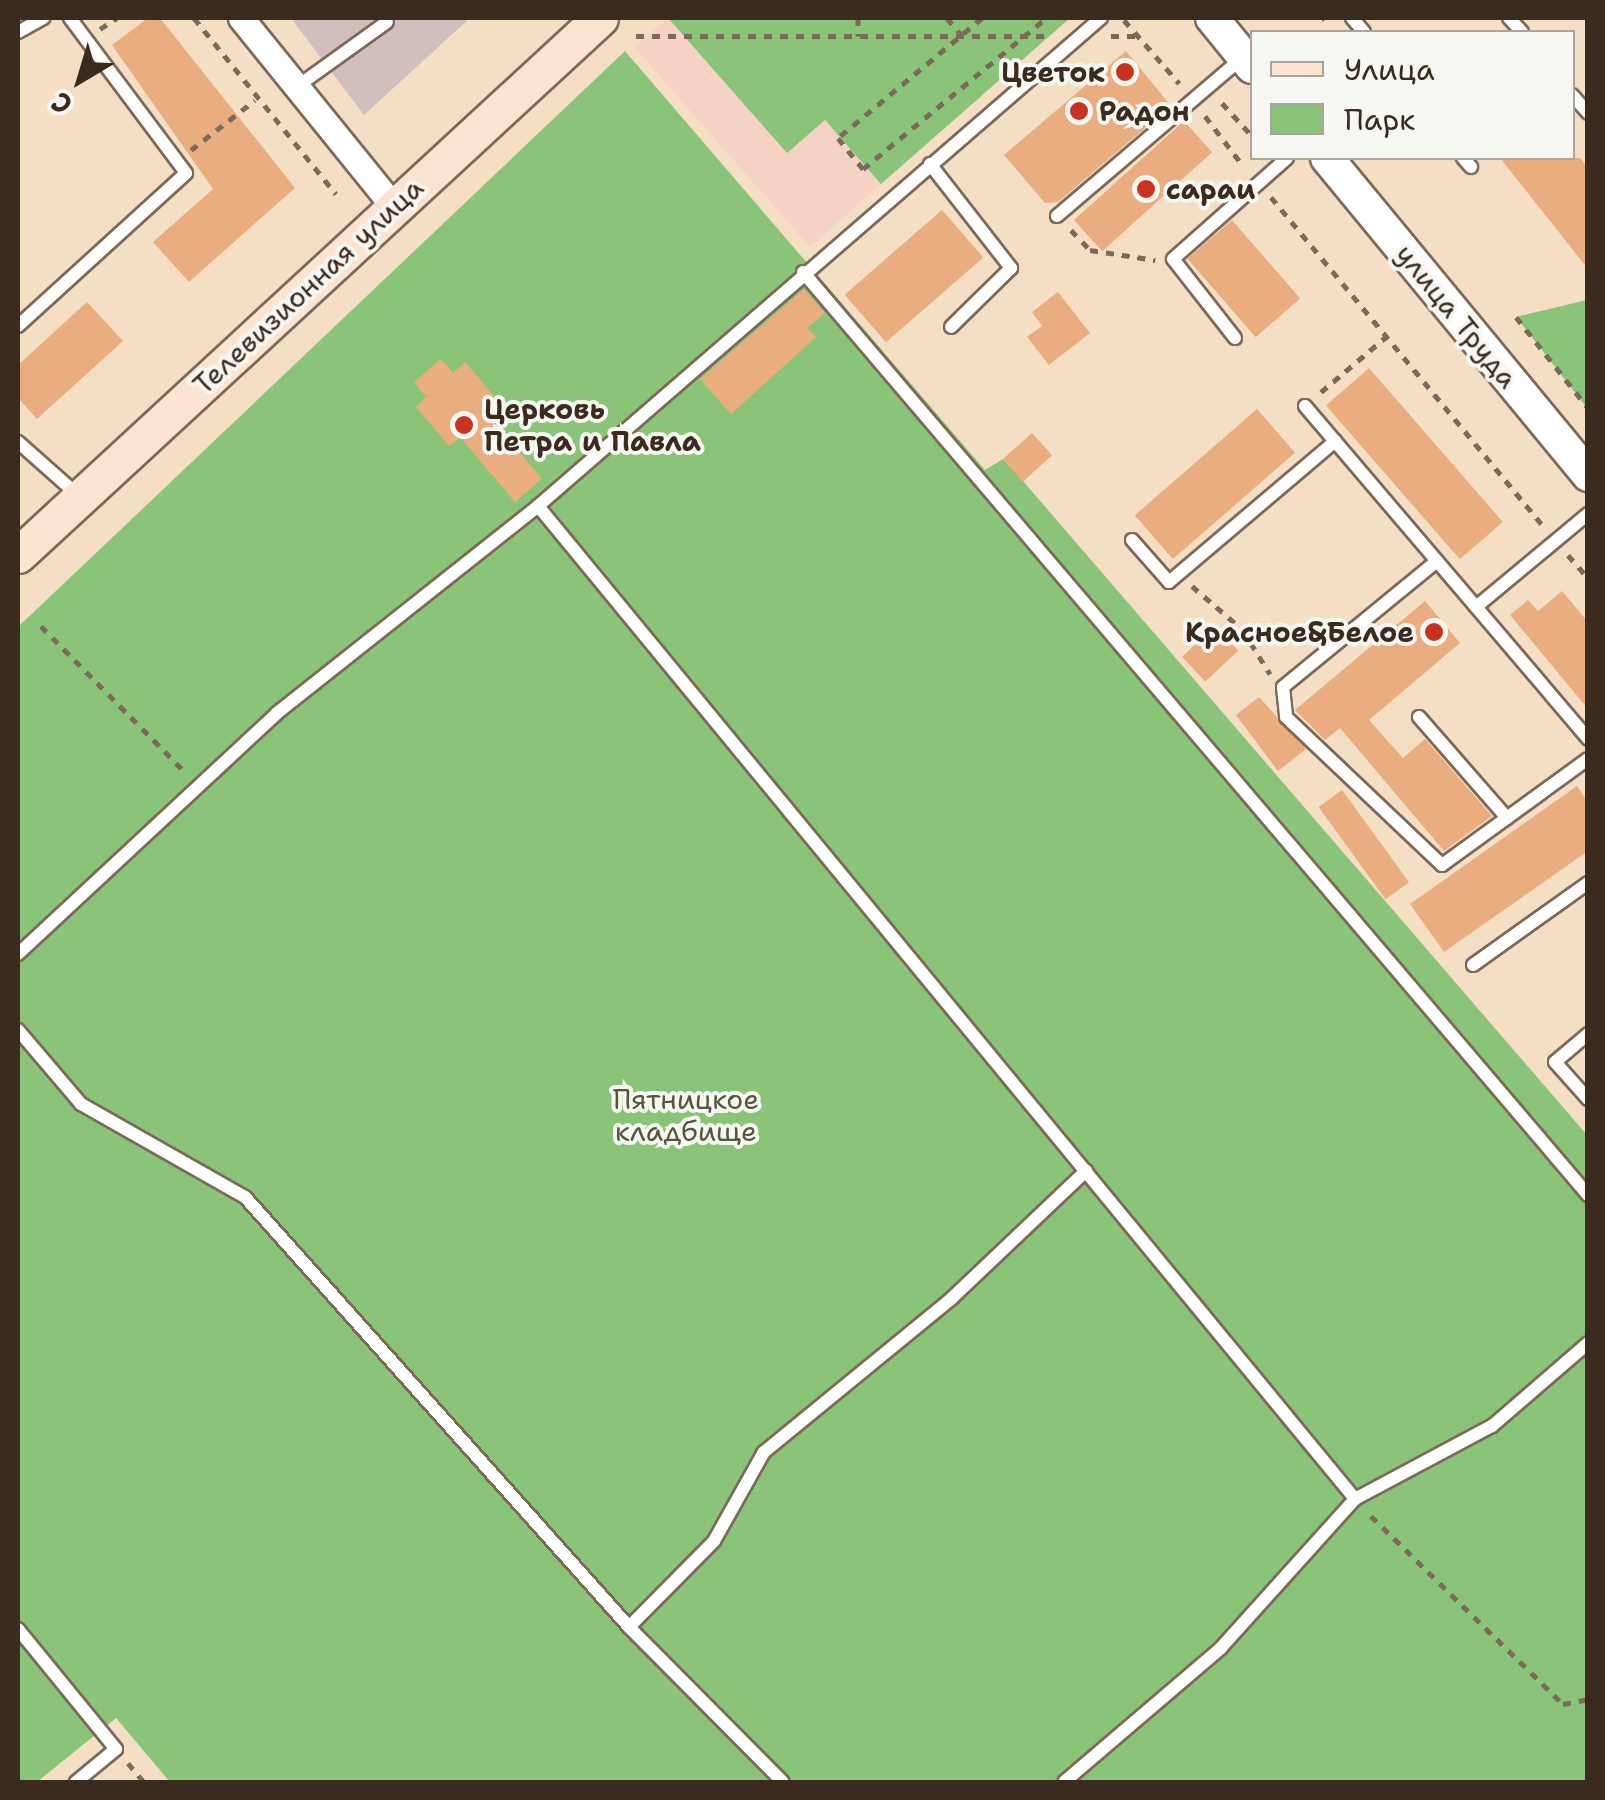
<!DOCTYPE html>
<meta charset="utf-8">
<style>
body{margin:0}
#map{position:relative;width:1605px;height:1800px;overflow:hidden;background:#f4dfc5;font-family:"Shantell Sans",sans-serif}
div>[style]{position:absolute}
[style*='--x']{left:calc(var(--x)*1px);top:calc(var(--y)*1px);width:calc(var(--w)*1px);rotate:calc(var(--a)*1deg)}
.built>*{inset:0;background:#f6d2c4}
.industrial>*{inset:0;background:#d1bfbe}
.green>*{inset:0;background:#8ac478}
.building>*{inset:0;background:#eaad7f;transform-origin:0 0}
.path>*{height:5px;margin-top:-2.5px;transform-origin:0;background:repeating-linear-gradient(90deg,#7c6958 0 8px,transparent 0 16px)}
.roads{filter:drop-shadow(2px 0 #7c6958) drop-shadow(-2px 0 #7c6958) drop-shadow(0 2px #7c6958) drop-shadow(0 -2px #7c6958)}
.service>*{height:12px;margin:-6px;padding:0 6px;transform-origin:6px;border-radius:6px;background:#fff}
.minor>*{height:25px;margin:-12.5px;padding:0 12.5px;transform-origin:12.5px;border-radius:12.5px;background:#fff}
.tertiary>*{height:32px;margin:-16px;padding:0 16px;transform-origin:16px;border-radius:16px;background:#fff}
.secondary>*{height:35px;margin:-17.5px;padding:0 17.5px;transform-origin:17.5px;border-radius:17.5px;background:#fce5d0}
.dots>*{width:28px;height:28px;translate:-50% -50%;box-sizing:border-box;border:5px solid #f6f6f2;border-radius:50%}
span{translate:-50% -50%;white-space:nowrap;text-align:center;line-height:1.15;-webkit-text-stroke:8px #f6f6f2;paint-order:stroke}
.poi-label{font-size:28px;color:#3b2a1e;font-weight:700}
.right{translate:-100% -50%;text-align:right}
.left{translate:0 -50%;text-align:left}
.street-label{font-size:28px;color:#3b2a1e}
.park-label{font-size:28px;color:#535839}
.frame{position:absolute;inset:0;border:20px solid #3b2a1e;pointer-events:none}
.legend{position:absolute;left:1250px;top:30px;width:325px;height:130px;box-sizing:border-box;background:#f6f6f2;border:2px solid #aba49d;margin:0;padding:12px 18px;list-style:none;font-size:30px;color:#3b2a1e}
.legend li{display:flex;align-items:center;gap:20px;height:50px}
.legend b{width:50px;border:2px solid #aba49d}
.north{position:absolute;left:30px;top:30px;width:100px;height:100px;-webkit-text-stroke:8px #f6f6f2;paint-order:stroke;rotate:218deg;font-size:28px;font-weight:700;line-height:40px;text-align:center;color:#3b2a1e}
.north::after{content:'';display:block;margin:auto;width:35px;height:45px;background:#3b2a1e;clip-path:polygon(50% 0,100% 100%,50% 72%,0 100%)}
</style>
<div id="map">
<div class="built">
<i style="clip-path:polygon(668px 18px,786px 152px,824px 119px,881px 184px,810px 247px,634px 47px)"></i>
</div>
<div class="industrial">
<i style="clip-path:polygon(291px 18px,470px 18px,364px 115px)"></i>
</div>
<div class="green">
<i style="clip-path:polygon(668px 18px,1070px 18px,881px 184px,825px 120px,787px 153px)"></i>
<i style="clip-path:polygon(625px 51px,985px 470px,1003px 459px,1023px 481px,1587px 1135px,1587px 1782px,170px 1782px,116px 1718px,37px 1782px,18px 1782px,18px 627px)"></i>
<i style="clip-path:polygon(1587px 300px,1588px 300px,1587px 408px,1516px 317px)"></i>
</div>
<div class="building">
<i style="clip-path:polygon(148px 18px,160px 18px,295px 188px,189px 282px,153px 242px,213px 189px,112px 45px)"></i>
<i style="clip-path:polygon(1126px 51px,1171px 106px,1058px 202px,1045px 203px,1004px 155px)"></i>
<i style="left:1184px;top:121px;width:42px;height:148px;rotate:48deg"></i>
<i style="clip-path:polygon(1500px 158px,1580px 158px,1588px 168px,1588px 269px)"></i>
<i style="left:942px;top:210px;width:63px;height:129px;rotate:49deg"></i>
<i style="left:1232px;top:220px;width:104px;height:59px;rotate:49deg"></i>
<i style="clip-path:polygon(804px 289px,825px 313px,807px 328px,816px 337px,731px 414px,700px 379px)"></i>
<i style="clip-path:polygon(1058px 292px,1090px 333px,1049px 365px,1027px 337px,1042px 326px,1032px 312px)"></i>
<i style="clip-path:polygon(87px 302px,123px 341px,37px 419px,18px 398px,18px 365px)"></i>
<i style="clip-path:polygon(441px 359px,453px 373px,465px 362px,500px 403px,487px 414px,542px 479px,515px 502px,460px 437px,449px 446px,416px 407px,426px 397px,414px 382px)"></i>
<i style="left:1369px;top:368px;width:204px;height:57px;rotate:49deg"></i>
<i style="left:1257px;top:409px;width:58px;height:162px;rotate:49deg"></i>
<i style="left:1032px;top:433px;width:30px;height:39px;rotate:48deg"></i>
<i style="clip-path:polygon(1562px 591px,1588px 622px,1588px 709px,1510px 615px,1528px 600px,1538px 611px)"></i>
<i style="clip-path:polygon(1425px 601px,1460px 643px,1369px 720px,1403px 758px,1425px 739px,1492px 816px,1444px 851px,1340px 728px,1325px 740px,1295px 710px)"></i>
<i style="left:1215px;top:626px;width:34px;height:45px;rotate:47deg"></i>
<i style="clip-path:polygon(1259px 697px,1306px 749px,1278px 771px,1236px 715px)"></i>
<i style="clip-path:polygon(1577px 786px,1588px 802px,1588px 851px,1444px 952px,1410px 904px)"></i>
<i style="left:1342px;top:790px;width:114px;height:29px;rotate:54deg"></i>
</div>
<div class="path">
<i style="--x:194;--y:18;--w:226;--a:51.1"></i>
<i style="--x:858;--y:18;--w:18;--a:90"></i>
<i style="--x:947;--y:18;--w:23;--a:50"></i>
<i style="--x:982;--y:18;--w:187;--a:140.2"></i>
<i style="--x:838;--y:138;--w:40;--a:51"></i>
<i style="--x:863;--y:169;--w:237;--a:-39.5"></i>
<i style="--x:1323;--y:18;--w:2;--a:27"></i>
<i style="--x:1124;--y:20;--w:84;--a:48.9"></i>
<i style="--x:100;--y:29;--w:20;--a:-33"></i>
<i style="--x:636;--y:36;--w:409;--a:0"></i>
<i style="--x:1111;--y:36;--w:27;--a:0"></i>
<i style="--x:1222;--y:103;--w:45;--a:47.7"></i>
<i style="--x:1205;--y:116;--w:64;--a:52.6"></i>
<i style="--x:191;--y:150;--w:81;--a:-38"></i>
<i style="--x:1271;--y:197;--w:428;--a:50.4"></i>
<i style="--x:1071;--y:230;--w:28;--a:46"></i>
<i style="--x:1090;--y:250;--w:66;--a:8.7"></i>
<i style="--x:1516;--y:317;--w:116;--a:51.6"></i>
<i style="--x:1321;--y:392;--w:87;--a:-40.3"></i>
<i style="--x:1568;--y:555;--w:30;--a:49"></i>
<i style="--x:1192;--y:586;--w:66;--a:40.7"></i>
<i style="--x:1242;--y:629;--w:53;--a:58.1"></i>
<i style="--x:41;--y:626;--w:206;--a:45.4"></i>
<i style="--x:1371;--y:1516;--w:269;--a:44.4"></i>
<i style="--x:1563;--y:1704;--w:25;--a:-11"></i>
<i style="--x:128;--y:1763;--w:25;--a:50"></i>
</div>
<div class="roads">
<div class="service">
<i style="--x:1352;--y:18;--w:18;--a:49"></i>
<i style="--x:1509;--y:18;--w:19;--a:47"></i>
<i style="--x:18;--y:32;--w:29;--a:-29"></i>
<i style="--x:295;--y:88;--w:113;--a:-35.7"></i>
<i style="--x:1572;--y:95;--w:24;--a:48"></i>
<i style="--x:1463;--y:158;--w:12;--a:48"></i>
<i style="--x:930;--y:164;--w:132;--a:52.1"></i>
<i style="--x:1011;--y:268;--w:84;--a:135.5"></i>
<i style="--x:1057;--y:216;--w:242;--a:-40.5"></i>
<i style="--x:803;--y:272;--w:1212;--a:49.62"></i>
<i style="--x:18;--y:326;--w:227;--a:-42.3"></i>
<i style="--x:186;--y:173;--w:194;--a:-126.8"></i>
<i style="--x:1235;--y:338;--w:100;--a:-128.1"></i>
<i style="--x:1173;--y:259;--w:152;--a:-41.5"></i>
<i style="--x:1305;--y:406;--w:437;--a:49.6"></i>
<i style="--x:18;--y:442;--w:81;--a:41.5"></i>
<i style="--x:538;--y:506;--w:1286;--a:50.55"></i>
<i style="--x:1355;--y:1499;--w:200;--a:132"></i>
<i style="--x:1221;--y:1648;--w:206;--a:139.5"></i>
<i style="--x:1132;--y:540;--w:56;--a:48.6"></i>
<i style="--x:1169;--y:582;--w:218;--a:-40.3"></i>
<i style="--x:1437;--y:561;--w:199;--a:140.7"></i>
<i style="--x:1283;--y:687;--w:30;--a:84"></i>
<i style="--x:1286;--y:717;--w:215;--a:43.5"></i>
<i style="--x:1442;--y:865;--w:180;--a:-36"></i>
<i style="--x:1476;--y:607;--w:146;--a:-39.7"></i>
<i style="--x:1419;--y:717;--w:134;--a:48.9"></i>
<i style="--x:18;--y:954;--w:354;--a:-42.9"></i>
<i style="--x:277;--y:713;--w:333;--a:-38.4"></i>
<i style="--x:538;--y:506;--w:745;--a:-40.92"></i>
<i style="--x:1473;--y:965;--w:141;--a:-35.5"></i>
<i style="--x:18;--y:1030;--w:97;--a:49.6"></i>
<i style="--x:81;--y:1104;--w:189;--a:29.6"></i>
<i style="--x:245;--y:1197;--w:577;--a:48.23"></i>
<i style="--x:629;--y:1627;--w:218;--a:45.2"></i>
<i style="--x:1588;--y:1034;--w:43;--a:139.7"></i>
<i style="--x:1555;--y:1062;--w:50;--a:48.3"></i>
<i style="--x:1355;--y:1499;--w:155;--a:-28.1"></i>
<i style="--x:1492;--y:1426;--w:127;--a:-40.8"></i>
<i style="--x:629;--y:1627;--w:121;--a:-45.3"></i>
<i style="--x:714;--y:1541;--w:102;--a:-60.7"></i>
<i style="--x:764;--y:1452;--w:243;--a:-39.3"></i>
<i style="--x:952;--y:1298;--w:185;--a:-43.5"></i>
<i style="--x:18;--y:1629;--w:155;--a:50.8"></i>
<i style="--x:116;--y:1749;--w:52;--a:140.5"></i>
</div>
<div class="minor">
<i style="--x:241;--y:18;--w:242;--a:51"></i>
</div>
<div class="tertiary">
<i style="--x:1212;--y:18;--w:63;--a:50.8"></i>
<i style="--x:1327;--y:158;--w:411;--a:50.5"></i>
</div>
<div class="secondary">
<i style="--x:18;--y:555;--w:792;--a:-42.7"></i>
</div>
</div>
<div class="dots">
<i style="left:1125px;top:72px;background:#c8321e"></i>
<i style="left:1079px;top:111px;background:#c8321e"></i>
<i style="left:1146px;top:189px;background:#c8321e"></i>
<i style="left:464px;top:425px;background:#c8321e"></i>
<i style="left:1434px;top:632px;background:#c8321e"></i>
</div>
<div class="poi-label">
<span class="right" style="left:1105px;top:72px">Цветок</span>
<span class="left" style="left:1099px;top:111px">Радон</span>
<span class="left" style="left:1166px;top:189px">сараи</span>
<span class="left" style="left:484px;top:425px">Церковь<br>Петра и Павла</span>
<span class="right" style="left:1414px;top:632px">Красное&amp;Белое</span>
</div>
<div class="street-label">
<span style="left:308px;top:286px;rotate:-43deg">Телевизионная улица</span>
<span style="left:1457px;top:316px;rotate:51deg">улица Труда</span>
</div>
<div class="park-label">
<span style="left:686px;top:1115px">Пятницкое<br>кладбище</span>
</div>
<div class="frame"></div>
<ul class="legend">
<li><b style="height:12px;background:#fce5d0"></b>Улица</li>
<li><b style="height:28px;background:#8ac478"></b>Парк</li>
</ul>
<div class="north">С</div>
</div>
